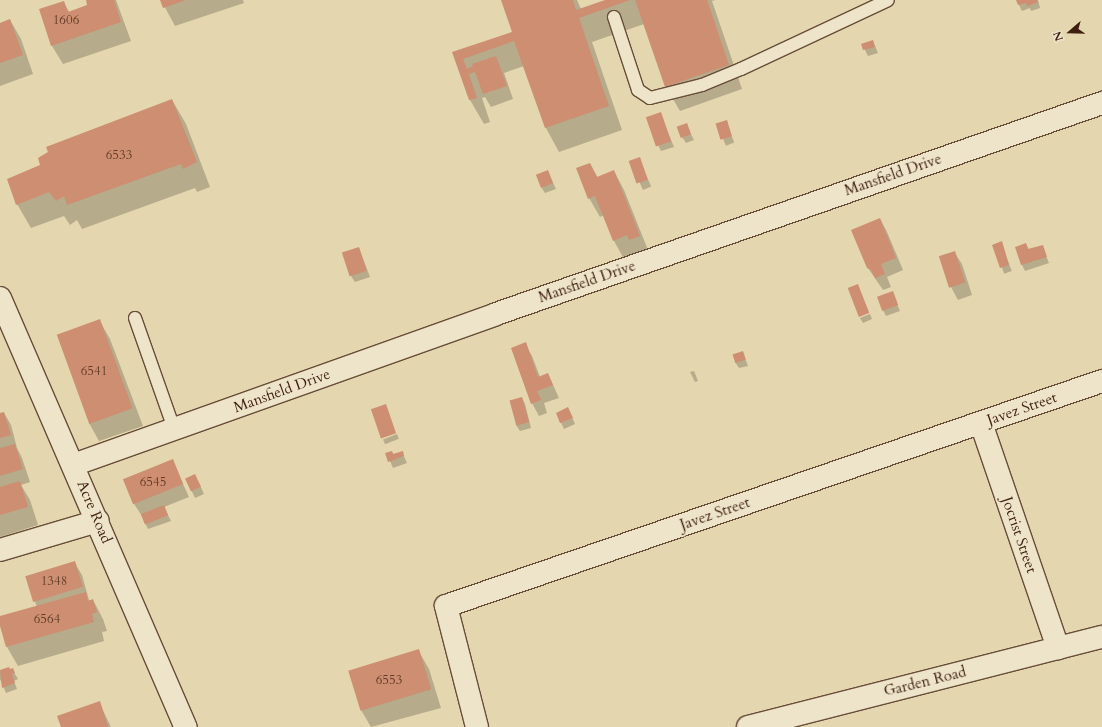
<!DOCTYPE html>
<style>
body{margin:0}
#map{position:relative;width:1102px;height:727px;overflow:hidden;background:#e4d6ae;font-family:Cardo,serif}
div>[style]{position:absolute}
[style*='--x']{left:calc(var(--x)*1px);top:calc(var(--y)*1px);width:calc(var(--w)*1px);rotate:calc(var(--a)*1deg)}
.shadow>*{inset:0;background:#0003;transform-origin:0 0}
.building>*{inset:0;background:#cd8e71;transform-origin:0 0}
.roads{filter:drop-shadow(1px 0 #684d38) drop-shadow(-1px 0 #684d38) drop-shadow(0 1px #684d38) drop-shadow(0 -1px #684d38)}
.service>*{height:12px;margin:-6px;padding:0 6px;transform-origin:6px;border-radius:6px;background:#ede4ca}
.minor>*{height:22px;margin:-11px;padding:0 11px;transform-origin:11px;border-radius:11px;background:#ede4ca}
.tertiary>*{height:22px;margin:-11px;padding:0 11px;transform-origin:11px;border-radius:11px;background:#ede4ca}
span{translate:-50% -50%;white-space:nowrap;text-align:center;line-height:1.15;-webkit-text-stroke:3.5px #ede4ca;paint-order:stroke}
.number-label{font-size:13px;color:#623b28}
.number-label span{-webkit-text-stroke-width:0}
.street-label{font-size:15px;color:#3f1f10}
.north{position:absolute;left:1050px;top:12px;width:40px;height:40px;-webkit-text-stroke:3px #ede4ca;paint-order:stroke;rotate:250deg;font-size:11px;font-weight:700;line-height:16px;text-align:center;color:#3f1f10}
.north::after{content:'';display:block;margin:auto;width:14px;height:18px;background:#3f1f10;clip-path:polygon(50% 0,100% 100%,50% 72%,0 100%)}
</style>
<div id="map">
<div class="shadow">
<i style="clip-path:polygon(87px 0,116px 0,131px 41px,63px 64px,52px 46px,40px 10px,63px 2px,70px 13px,89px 6px)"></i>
<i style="clip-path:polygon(161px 0,243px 0,244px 3px,175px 26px)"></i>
<i style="clip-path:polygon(502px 0,577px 0,581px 9px,608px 0,715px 0,712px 1px,742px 89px,680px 111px,666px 87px,644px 24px,592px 42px,622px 130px,559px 152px,546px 128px,524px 66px,504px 73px,513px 99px,491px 107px,485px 97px,482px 98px,490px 122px,484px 124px,470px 100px,453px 53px,513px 32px)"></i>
<i style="clip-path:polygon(1020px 0,1038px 0,1040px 8px,1031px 11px,1030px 8px,1022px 11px,1019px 5px)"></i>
<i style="clip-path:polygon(10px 20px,21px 39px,33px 74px,0 86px,0 24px)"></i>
<i style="clip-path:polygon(873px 41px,878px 53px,868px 56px,862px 44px)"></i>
<i style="clip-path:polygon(172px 100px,186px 124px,210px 187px,197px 192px,195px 188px,82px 229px,77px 220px,70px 225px,64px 216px,31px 228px,17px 204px,41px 166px)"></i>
<i style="clip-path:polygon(660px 113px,674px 147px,661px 151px,658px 145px)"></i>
<i style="left:726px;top:122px;width:22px;height:9px;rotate:68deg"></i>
<i style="clip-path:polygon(686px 125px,694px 140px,686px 143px,682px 137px)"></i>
<i style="left:639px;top:159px;width:30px;height:9px;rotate:66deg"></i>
<i style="clip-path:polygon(590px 164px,598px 178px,614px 171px,624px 190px,650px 255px,624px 259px,614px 241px,604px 215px,600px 217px,589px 198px)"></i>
<i style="clip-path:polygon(548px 172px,556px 189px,545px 193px,541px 187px)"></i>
<i style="clip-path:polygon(880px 219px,887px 232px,903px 270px,887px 277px,891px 287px,883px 290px,868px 268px)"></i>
<i style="left:1001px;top:243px;width:30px;height:8px;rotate:69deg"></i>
<i style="clip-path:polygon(1026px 244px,1029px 250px,1042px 246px,1049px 263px,1025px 271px,1022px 265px)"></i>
<i style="clip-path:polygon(359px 248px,370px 277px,355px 282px,351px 276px)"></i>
<i style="clip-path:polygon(954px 252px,962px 264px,972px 295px,958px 300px,951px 287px)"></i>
<i style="clip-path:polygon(858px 286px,869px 312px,859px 316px)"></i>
<i style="clip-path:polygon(892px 292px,900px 311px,886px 316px,883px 310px)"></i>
<i style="clip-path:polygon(870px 314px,872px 319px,863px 323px,860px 318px)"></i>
<i style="clip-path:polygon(99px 320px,110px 339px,143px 426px,99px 441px,89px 423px)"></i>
<i style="clip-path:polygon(525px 344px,532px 356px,540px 377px,548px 374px,559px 398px,544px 403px,547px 413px,539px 416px,532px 403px)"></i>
<i style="clip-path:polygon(743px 353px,748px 366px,739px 368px,735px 362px)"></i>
<i style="clip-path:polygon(694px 371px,698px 381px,695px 382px,690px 372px)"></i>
<i style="clip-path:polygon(522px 398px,525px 404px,531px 428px,520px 431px,516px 425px,510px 401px)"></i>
<i style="clip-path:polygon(4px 413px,11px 425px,17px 448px,22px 458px,30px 482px,21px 485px,30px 500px,38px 525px,0 537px,0 414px)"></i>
<i style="clip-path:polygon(557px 414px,571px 415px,575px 424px,564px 429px)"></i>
<i style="left:397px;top:434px;width:5px;height:15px;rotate:68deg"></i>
<i style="clip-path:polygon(392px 452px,394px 455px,402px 452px,407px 463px,393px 468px,387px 454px)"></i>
<i style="clip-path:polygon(172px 460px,189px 497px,164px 507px,171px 521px,148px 529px,142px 516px,134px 504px,124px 480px)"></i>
<i style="clip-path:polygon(186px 479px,198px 481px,204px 494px,195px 498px)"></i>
<i style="clip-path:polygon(74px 562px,82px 575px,89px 600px,93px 600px,103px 619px,107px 631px,102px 632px,104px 641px,18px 666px,7px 647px,0 617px,37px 607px,26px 577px)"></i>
<i style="clip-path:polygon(418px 650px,429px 669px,441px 708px,371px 727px,361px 710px)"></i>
<i style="clip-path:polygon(8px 668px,9px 670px,12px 669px,18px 679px,14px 681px,17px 689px,6px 693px,0 679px,0 671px)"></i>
<i style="clip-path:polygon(99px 702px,111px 727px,62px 727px)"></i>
</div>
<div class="building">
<i style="clip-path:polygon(86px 0,114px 0,121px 22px,51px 46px,39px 9px,64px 1px,68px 12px,87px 5px)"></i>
<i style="clip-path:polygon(160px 0,186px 0,163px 8px)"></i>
<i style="clip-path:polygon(501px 0,573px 0,576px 10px,605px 0,630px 0,579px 18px,609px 106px,545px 128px,514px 41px,463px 59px,467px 69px,473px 66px,472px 64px,496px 56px,507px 86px,483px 94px,475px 72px,469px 74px,477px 98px,469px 100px,452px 52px,512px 32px)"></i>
<i style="clip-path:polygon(635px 0,707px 0,729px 65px,665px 87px)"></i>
<i style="clip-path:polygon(1016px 0,1037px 0,1038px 2px,1027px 6px,1026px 3px,1018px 5px)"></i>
<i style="clip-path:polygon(10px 19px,23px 55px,0 63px,0 23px)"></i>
<i style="clip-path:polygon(873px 40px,875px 47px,863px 50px,861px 44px)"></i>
<i style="clip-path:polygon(172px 99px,197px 162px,183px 169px,181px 164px,67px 205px,64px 196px,56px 201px,49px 192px,16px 205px,7px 179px,40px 165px,38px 158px,48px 152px,46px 147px)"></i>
<i style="left:661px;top:112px;width:31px;height:16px;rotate:71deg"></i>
<i style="left:727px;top:120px;width:17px;height:12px;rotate:73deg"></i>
<i style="left:687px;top:123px;width:12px;height:11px;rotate:70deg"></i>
<i style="left:640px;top:157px;width:24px;height:12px;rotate:71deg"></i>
<i style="clip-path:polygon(590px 163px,597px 177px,614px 170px,640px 236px,629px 240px,627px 235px,613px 241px,595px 196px,588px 199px,576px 168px)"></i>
<i style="left:548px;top:170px;width:14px;height:13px;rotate:69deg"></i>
<i style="clip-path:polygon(880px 218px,896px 258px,881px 264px,885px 274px,875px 278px,871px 270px,867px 268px,851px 230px)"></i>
<i style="clip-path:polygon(1002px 241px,1009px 265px,1000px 268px,992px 245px)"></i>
<i style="clip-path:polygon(1026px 243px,1028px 249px,1043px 245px,1047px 257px,1021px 265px,1015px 247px)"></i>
<i style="left:359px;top:247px;width:25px;height:18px;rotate:72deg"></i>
<i style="left:955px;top:251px;width:33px;height:17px;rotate:72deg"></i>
<i style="left:858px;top:284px;width:31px;height:11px;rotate:69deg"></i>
<i style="left:893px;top:291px;width:15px;height:17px;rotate:70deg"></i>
<i style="left:100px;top:319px;width:95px;height:46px;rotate:70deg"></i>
<i style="clip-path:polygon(526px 342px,538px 377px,548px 373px,553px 385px,537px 391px,541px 400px,531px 404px,511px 348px)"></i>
<i style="left:743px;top:351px;width:9px;height:11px;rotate:72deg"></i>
<i style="left:522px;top:397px;width:26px;height:13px;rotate:74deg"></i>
<i style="left:386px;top:404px;width:31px;height:16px;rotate:71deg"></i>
<i style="clip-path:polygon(568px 407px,573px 418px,560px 423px,556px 413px)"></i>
<i style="clip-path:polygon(4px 412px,11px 435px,0 438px,0 413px)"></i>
<i style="clip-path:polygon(15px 444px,23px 469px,0 476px,0 448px)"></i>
<i style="clip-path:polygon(392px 451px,393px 454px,403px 451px,404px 456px,388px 462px,385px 453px)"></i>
<i style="left:173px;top:459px;width:27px;height:54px;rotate:68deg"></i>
<i style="left:195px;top:474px;width:14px;height:11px;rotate:65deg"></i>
<i style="clip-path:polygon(20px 481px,28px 507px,0 515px,0 487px)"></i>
<i style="left:164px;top:505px;width:11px;height:25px;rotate:68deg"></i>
<i style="left:75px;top:561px;width:27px;height:52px;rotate:73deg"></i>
<i style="clip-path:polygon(86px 592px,88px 601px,93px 599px,97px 612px,92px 614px,94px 622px,6px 647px,0 626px,0 616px)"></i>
<i style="left:419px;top:649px;width:42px;height:74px;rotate:73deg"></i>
<i style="clip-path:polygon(9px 667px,10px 669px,13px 668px,15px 673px,12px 674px,15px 683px,2px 688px,0 670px)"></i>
<i style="clip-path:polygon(100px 701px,108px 727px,61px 727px,57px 716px)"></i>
</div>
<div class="roads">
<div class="service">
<i style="--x:614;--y:17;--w:77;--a:71.8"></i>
<i style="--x:638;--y:90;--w:14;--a:34"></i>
<i style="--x:650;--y:98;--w:54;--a:-14"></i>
<i style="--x:702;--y:85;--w:42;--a:-22.3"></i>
<i style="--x:741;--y:69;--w:162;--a:-25.1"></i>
<i style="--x:135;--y:318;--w:118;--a:70.6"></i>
</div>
<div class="minor">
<i style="--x:981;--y:423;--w:238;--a:71.1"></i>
<i style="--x:73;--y:465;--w:449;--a:-19.6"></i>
<i style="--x:496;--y:314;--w:642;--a:-19.2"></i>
<i style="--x:0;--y:550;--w:102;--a:-16.5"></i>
<i style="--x:477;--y:727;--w:125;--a:-104.4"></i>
<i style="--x:446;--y:606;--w:694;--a:-18.93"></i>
<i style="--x:748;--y:727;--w:365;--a:-14.3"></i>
</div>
<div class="tertiary">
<i style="--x:0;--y:298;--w:468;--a:66.6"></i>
</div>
</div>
<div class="number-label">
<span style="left:66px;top:20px">1606</span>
<span style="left:119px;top:155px">6533</span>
<span style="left:94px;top:371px">6541</span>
<span style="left:153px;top:482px">6545</span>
<span style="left:54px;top:581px">1348</span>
<span style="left:47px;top:619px">6564</span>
<span style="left:389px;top:680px">6553</span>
</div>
<div class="street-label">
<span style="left:893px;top:175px;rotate:-19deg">Mansfield Drive</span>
<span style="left:587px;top:282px;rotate:-19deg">Mansfield Drive</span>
<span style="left:282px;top:391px;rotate:-20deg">Mansfield Drive</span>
<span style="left:1022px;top:409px;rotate:-19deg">Javez Street</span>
<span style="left:94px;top:512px;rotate:67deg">Acre Road</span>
<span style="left:715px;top:514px;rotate:-19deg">Javez Street</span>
<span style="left:1019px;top:535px;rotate:71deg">Jocrist Street</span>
<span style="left:925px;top:682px;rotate:-14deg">Garden Road</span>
</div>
<div class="north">N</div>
</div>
